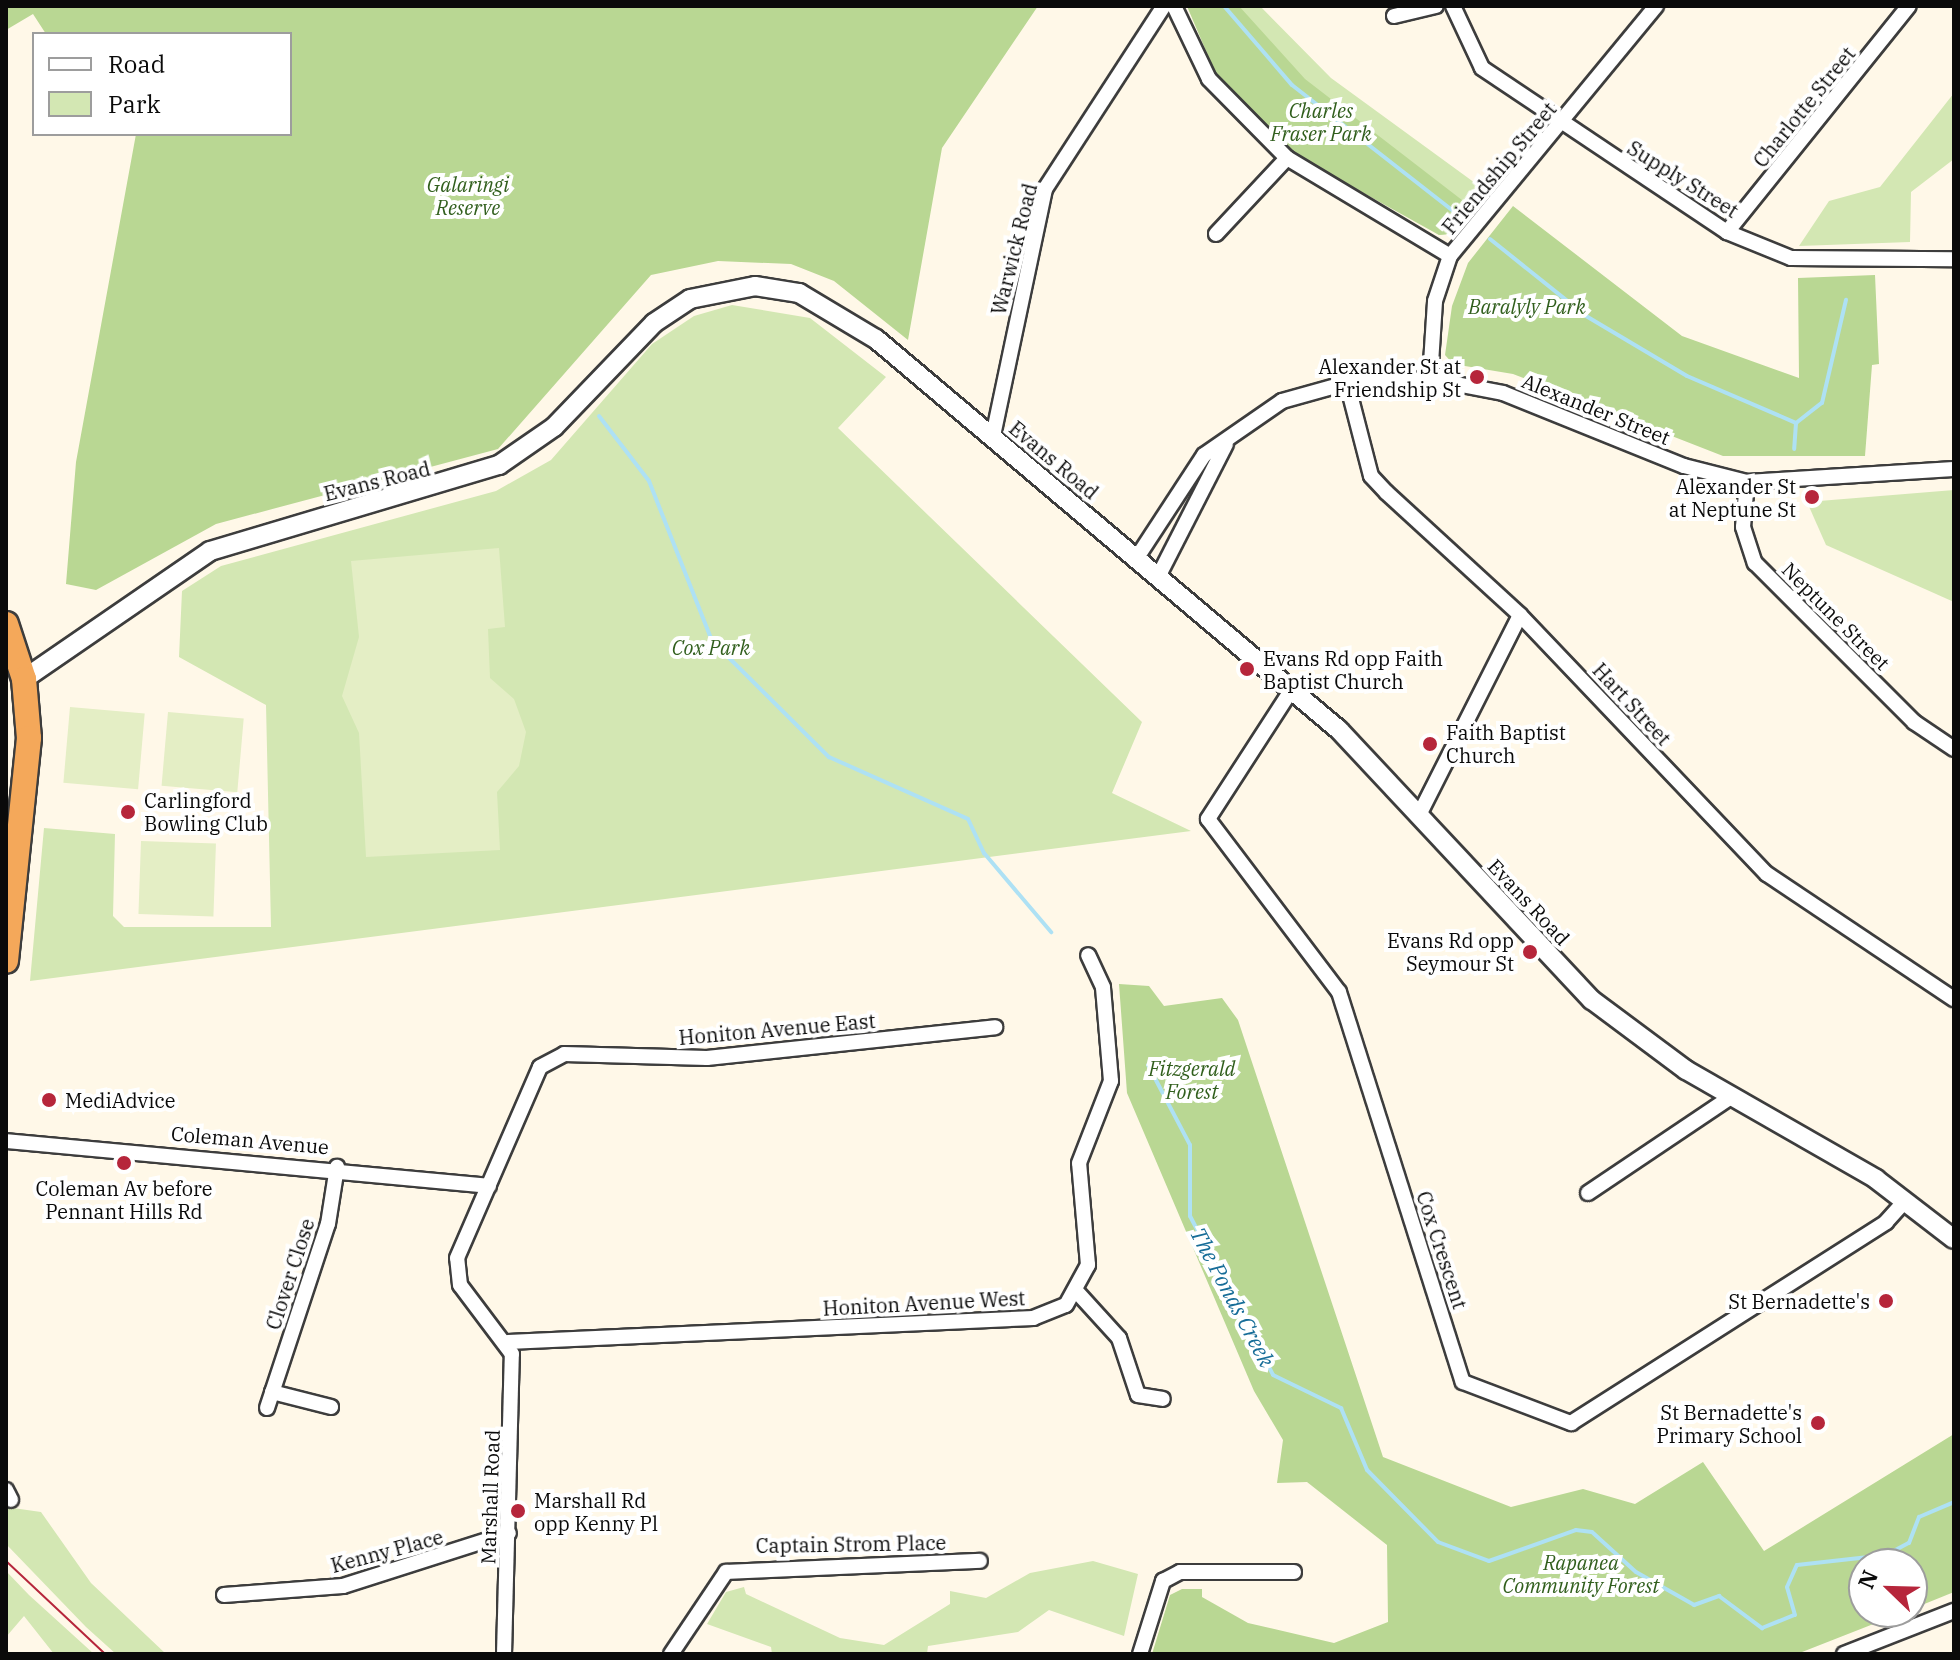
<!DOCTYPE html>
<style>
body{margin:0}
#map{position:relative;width:1960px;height:1660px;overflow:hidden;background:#fff8e8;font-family:"IBM Plex Serif",serif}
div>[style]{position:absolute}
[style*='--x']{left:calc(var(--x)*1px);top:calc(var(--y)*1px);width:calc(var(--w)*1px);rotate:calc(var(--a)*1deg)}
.green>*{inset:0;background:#d3e7b3}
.forest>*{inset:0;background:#b9d793}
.pitch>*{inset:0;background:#e4eec5;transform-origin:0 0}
.stream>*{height:4px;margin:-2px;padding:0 2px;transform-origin:2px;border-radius:2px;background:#aee1f4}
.roads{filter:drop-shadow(2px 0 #3d3d3d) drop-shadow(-2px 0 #3d3d3d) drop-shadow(0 2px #3d3d3d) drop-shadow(0 -2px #3d3d3d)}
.minor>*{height:14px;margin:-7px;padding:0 7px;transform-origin:7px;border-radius:7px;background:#fff}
.tertiary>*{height:18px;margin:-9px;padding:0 9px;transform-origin:9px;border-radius:9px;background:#fff}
.trunk>*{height:24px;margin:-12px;padding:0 12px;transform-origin:12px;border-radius:12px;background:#f4a85a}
.tram>*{height:2px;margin:-1px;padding:0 1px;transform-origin:1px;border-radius:1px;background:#b6263b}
.dots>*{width:22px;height:22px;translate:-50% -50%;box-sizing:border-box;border:4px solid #fff;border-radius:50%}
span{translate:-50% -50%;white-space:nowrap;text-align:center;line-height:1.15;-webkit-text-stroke:8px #fff;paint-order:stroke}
.street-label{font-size:20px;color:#0a0a0a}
.park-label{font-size:20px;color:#315f1d;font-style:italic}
.poi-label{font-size:20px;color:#0a0a0a}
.right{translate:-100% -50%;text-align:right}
.left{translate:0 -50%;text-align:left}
.water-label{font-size:22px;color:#176d98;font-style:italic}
.frame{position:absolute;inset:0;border:8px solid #0a0a0a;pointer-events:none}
.legend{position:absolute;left:32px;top:32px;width:260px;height:104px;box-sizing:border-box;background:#fff;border:2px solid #9d9d9d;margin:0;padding:10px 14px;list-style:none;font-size:24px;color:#0a0a0a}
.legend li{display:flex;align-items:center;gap:16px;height:40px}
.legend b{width:40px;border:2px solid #9d9d9d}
.north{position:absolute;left:1848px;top:1548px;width:80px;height:80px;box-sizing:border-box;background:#fff;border:2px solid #9d9d9d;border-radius:50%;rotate:293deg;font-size:22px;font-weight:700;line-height:32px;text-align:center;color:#0a0a0a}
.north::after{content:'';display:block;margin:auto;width:28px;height:36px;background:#b6263b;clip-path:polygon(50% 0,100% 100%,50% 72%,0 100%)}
</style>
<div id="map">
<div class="green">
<i style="clip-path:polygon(1187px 6px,1260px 6px,1331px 78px,1486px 191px,1449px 234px,1439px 235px,1216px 74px)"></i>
<i style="clip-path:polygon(1954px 93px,1954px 159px,1911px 192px,1910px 242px,1799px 246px,1829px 201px,1880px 187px)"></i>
<i style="clip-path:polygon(732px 305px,810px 318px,886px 377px,838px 428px,1142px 722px,1112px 793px,1191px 831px,30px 981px,44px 828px,115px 834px,113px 916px,124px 927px,271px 927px,266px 705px,179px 657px,182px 591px,221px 566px,496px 491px,551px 460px,652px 344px,694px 316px)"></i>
<i style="clip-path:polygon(1954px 490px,1954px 602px,1826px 545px,1807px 502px)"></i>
<i style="clip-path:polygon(6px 1507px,41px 1512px,91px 1583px,166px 1654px,116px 1654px,86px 1627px,6px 1544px)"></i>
<i style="clip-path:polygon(1093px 1561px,1138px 1574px,1124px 1636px,1049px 1610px,1018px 1632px,928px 1646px,927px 1654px,772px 1654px,771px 1647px,707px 1624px,726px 1592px,744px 1587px,746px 1594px,840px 1638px,884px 1645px,950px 1604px,950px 1591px,986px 1598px,1030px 1573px)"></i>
<i style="clip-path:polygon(6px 1571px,29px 1595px,94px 1654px,54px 1654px,24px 1616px,6px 1637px)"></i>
</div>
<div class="forest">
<i style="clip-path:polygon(6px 6px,1038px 6px,942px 148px,908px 340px,834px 281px,791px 264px,718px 261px,651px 275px,498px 449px,216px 524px,96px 590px,66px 584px,76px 462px,136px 134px,290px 134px,290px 34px,46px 34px,33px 14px,6px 30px)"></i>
<i style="clip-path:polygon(1187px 6px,1239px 6px,1305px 79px,1471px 207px,1449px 234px,1439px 235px,1297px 156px,1216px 74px)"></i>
<i style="clip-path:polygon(1513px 206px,1682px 336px,1799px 378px,1798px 278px,1875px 275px,1879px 364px,1872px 365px,1865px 456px,1723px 456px,1513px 374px,1453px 364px,1445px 355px,1452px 306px,1468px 263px)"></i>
<i style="clip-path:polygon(1119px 984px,1149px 986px,1164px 1006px,1222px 998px,1238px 1020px,1383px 1457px,1511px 1507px,1583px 1489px,1635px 1504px,1703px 1462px,1764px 1551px,1954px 1434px,1954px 1592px,1912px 1609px,1912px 1564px,1864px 1564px,1864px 1612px,1904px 1612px,1797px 1654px,1152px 1654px,1170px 1595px,1182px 1589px,1202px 1589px,1202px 1597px,1248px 1623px,1334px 1643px,1388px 1622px,1387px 1545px,1307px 1482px,1277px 1483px,1283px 1440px,1254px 1391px,1127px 1093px)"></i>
</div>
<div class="pitch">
<i style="clip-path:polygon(499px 548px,505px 627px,488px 629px,490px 678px,514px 699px,526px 732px,519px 766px,497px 792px,500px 850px,366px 857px,359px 733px,342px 696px,359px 637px,351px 561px)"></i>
<i style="left:70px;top:707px;width:75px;height:76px;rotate:5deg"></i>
<i style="left:168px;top:712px;width:76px;height:74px;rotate:5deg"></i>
<i style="left:141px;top:841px;width:75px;height:73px;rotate:2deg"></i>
</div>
<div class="stream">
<i style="--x:1224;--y:6;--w:104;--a:49.3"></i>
<i style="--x:1292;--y:85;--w:216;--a:38"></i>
<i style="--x:1490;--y:239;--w:123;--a:38.7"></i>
<i style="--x:1586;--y:316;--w:117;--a:30.7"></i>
<i style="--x:1687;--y:376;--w:119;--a:23.3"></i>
<i style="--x:1796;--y:423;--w:26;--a:94"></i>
<i style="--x:599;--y:416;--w:82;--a:52.4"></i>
<i style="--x:649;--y:481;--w:172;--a:68.5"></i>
<i style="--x:712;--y:641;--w:165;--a:44.8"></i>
<i style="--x:829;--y:757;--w:152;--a:24"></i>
<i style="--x:968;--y:819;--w:38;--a:65"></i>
<i style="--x:984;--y:853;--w:104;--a:49.7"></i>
<i style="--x:1796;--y:423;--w:33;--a:-38"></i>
<i style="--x:1822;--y:403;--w:106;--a:-76.9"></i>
<i style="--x:1148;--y:1065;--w:90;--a:62.3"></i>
<i style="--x:1190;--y:1145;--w:71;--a:90"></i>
<i style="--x:1190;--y:1216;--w:179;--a:62.4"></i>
<i style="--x:1273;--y:1375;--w:76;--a:25.9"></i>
<i style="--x:1341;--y:1408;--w:67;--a:67.2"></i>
<i style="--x:1367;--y:1470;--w:101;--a:45.4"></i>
<i style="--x:1438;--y:1542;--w:54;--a:20.4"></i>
<i style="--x:1489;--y:1561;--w:92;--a:-19.6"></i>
<i style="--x:1576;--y:1530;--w:16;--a:7"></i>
<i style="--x:1592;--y:1532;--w:59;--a:42.3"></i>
<i style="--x:1636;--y:1572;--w:67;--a:29.6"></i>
<i style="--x:1694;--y:1605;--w:27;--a:-20"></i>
<i style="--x:1719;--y:1596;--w:54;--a:36.7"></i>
<i style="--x:1762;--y:1628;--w:35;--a:-22"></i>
<i style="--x:1795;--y:1615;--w:29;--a:-106"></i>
<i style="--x:1787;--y:1587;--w:24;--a:-66"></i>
<i style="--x:1797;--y:1565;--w:90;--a:-6.4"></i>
<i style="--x:1886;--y:1555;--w:26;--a:-28"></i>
<i style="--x:1909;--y:1543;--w:28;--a:-69"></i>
<i style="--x:1919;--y:1517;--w:38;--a:-23"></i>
</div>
<div class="roads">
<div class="minor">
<i style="--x:1174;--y:6;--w:81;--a:64.4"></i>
<i style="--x:1209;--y:79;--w:111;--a:45.4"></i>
<i style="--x:1287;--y:158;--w:190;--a:31"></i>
<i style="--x:1453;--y:6;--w:68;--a:64.9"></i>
<i style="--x:1482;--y:68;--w:295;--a:33.8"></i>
<i style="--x:1727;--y:232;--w:69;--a:22.1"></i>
<i style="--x:1791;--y:258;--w:163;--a:0.4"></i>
<i style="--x:1394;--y:16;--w:43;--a:-13.4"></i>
<i style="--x:1727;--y:232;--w:290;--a:-51.2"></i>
<i style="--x:1216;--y:234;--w:104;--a:-46.9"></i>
<i style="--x:1430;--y:379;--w:78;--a:-86.3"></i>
<i style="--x:1435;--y:301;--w:47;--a:-71.6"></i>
<i style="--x:1450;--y:256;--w:324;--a:-50.5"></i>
<i style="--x:1347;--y:383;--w:96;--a:75.5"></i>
<i style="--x:1371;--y:476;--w:23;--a:47"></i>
<i style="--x:1387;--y:493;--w:180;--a:42.5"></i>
<i style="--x:1520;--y:615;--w:358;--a:46.4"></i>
<i style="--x:1767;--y:874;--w:225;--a:33.8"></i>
<i style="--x:993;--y:436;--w:252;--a:-78.1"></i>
<i style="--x:1045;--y:189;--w:218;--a:-57"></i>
<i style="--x:1747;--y:482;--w:45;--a:95.1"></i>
<i style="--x:1743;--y:527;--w:38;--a:72"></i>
<i style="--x:1755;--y:563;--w:225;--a:45"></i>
<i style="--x:1914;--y:722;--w:48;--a:34"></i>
<i style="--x:1136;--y:559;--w:124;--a:-56.8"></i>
<i style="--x:1204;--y:455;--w:95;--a:-34.7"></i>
<i style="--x:1282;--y:401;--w:67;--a:-15.5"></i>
<i style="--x:1347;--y:383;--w:83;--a:-2.8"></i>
<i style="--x:1430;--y:379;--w:74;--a:10.9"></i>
<i style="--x:1503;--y:393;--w:195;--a:22"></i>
<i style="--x:1684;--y:466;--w:65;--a:14.3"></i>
<i style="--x:1747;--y:482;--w:207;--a:-3.6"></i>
<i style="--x:1158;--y:577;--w:149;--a:-62.9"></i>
<i style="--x:1292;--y:689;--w:155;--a:122.9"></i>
<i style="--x:1208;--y:819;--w:217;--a:52.9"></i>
<i style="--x:1339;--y:992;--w:409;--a:72.4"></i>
<i style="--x:1463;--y:1382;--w:116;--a:20.8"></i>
<i style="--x:1571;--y:1423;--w:374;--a:-32.5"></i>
<i style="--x:1886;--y:1222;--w:28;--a:-48"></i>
<i style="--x:1419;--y:815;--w:224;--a:-63.2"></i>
<i style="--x:6;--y:1141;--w:485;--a:5.3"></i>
<i style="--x:1588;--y:1193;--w:172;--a:-33.9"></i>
<i style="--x:1078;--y:1293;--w:61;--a:47.7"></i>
<i style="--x:1119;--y:1338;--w:60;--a:71.6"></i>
<i style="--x:1138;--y:1395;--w:25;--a:9"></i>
<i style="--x:508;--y:1342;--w:526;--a:-2.62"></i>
<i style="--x:1033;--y:1318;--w:35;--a:-22"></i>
<i style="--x:1066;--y:1305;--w:46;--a:-61.2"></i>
<i style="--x:1088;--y:1265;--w:102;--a:-95"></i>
<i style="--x:1079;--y:1163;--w:88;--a:-68.7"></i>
<i style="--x:1111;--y:1081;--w:94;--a:-94.9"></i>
<i style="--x:1103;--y:987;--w:35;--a:-115"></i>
<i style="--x:272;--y:1392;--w:61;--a:14.3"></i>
<i style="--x:267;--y:1408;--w:194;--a:-71.7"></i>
<i style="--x:328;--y:1224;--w:58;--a:-81"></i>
<i style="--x:6;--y:1490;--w:11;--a:63"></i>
<i style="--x:224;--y:1595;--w:119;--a:-4.3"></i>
<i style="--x:343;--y:1586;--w:174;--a:-17.7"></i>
<i style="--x:504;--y:1654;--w:300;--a:-88.5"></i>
<i style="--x:512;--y:1354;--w:86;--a:-127"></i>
<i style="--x:460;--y:1285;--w:27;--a:-96"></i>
<i style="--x:457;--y:1258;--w:208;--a:-66.5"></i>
<i style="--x:540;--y:1067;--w:27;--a:-28"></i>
<i style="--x:564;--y:1054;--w:143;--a:1.6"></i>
<i style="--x:707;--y:1058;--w:290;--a:-6.1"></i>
<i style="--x:671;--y:1654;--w:99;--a:-56.1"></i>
<i style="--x:726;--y:1572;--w:254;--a:-2.5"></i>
<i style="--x:1140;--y:1654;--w:77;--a:-72.5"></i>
<i style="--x:1163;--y:1581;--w:19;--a:-28"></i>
<i style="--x:1180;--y:1572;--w:114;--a:0"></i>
<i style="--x:1844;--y:1654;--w:118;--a:-21.4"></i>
</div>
<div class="tertiary">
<i style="--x:24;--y:679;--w:226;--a:-34.5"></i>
<i style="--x:210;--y:551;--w:302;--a:-16.6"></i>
<i style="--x:499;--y:465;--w:67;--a:-34.6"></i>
<i style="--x:554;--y:427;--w:144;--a:-46.1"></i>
<i style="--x:654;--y:323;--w:43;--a:-33.7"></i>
<i style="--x:690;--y:299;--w:66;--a:-11.3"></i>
<i style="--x:755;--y:286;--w:45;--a:9"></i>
<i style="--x:799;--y:293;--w:90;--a:30.9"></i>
<i style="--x:876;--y:339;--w:606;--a:40.18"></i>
<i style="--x:1339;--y:730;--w:370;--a:46.9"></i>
<i style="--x:1592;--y:1000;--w:117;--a:36.7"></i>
<i style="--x:1686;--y:1070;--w:219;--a:29.8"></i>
<i style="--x:1876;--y:1179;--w:98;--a:37.6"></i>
</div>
<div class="trunk">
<i style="--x:6;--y:624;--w:58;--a:71.9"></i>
<i style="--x:24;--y:679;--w:59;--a:85.2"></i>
<i style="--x:29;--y:738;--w:224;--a:95.9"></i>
</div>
</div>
<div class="tram">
<i style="--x:6;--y:1561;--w:136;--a:43.2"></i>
</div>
<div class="dots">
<i style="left:1477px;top:377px;background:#b6263b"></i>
<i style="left:1812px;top:497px;background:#b6263b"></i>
<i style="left:1247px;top:669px;background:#b6263b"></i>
<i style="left:1430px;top:744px;background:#b6263b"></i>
<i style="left:128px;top:812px;background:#b6263b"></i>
<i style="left:1530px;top:952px;background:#b6263b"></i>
<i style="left:49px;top:1100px;background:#b6263b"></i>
<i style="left:124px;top:1163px;background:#b6263b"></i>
<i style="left:1886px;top:1301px;background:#b6263b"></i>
<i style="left:1818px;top:1423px;background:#b6263b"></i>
<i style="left:518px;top:1511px;background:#b6263b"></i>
</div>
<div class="street-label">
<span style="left:1804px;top:107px;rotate:-51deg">Charlotte Street</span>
<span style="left:1499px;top:168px;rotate:-50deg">Friendship Street</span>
<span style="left:1683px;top:179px;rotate:32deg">Supply Street</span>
<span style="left:1014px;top:249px;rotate:-76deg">Warwick Road</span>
<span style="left:1596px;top:409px;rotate:22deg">Alexander Street</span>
<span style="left:1054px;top:460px;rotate:40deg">Evans Road</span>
<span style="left:377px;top:481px;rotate:-14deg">Evans Road</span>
<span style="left:1836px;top:616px;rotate:45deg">Neptune Street</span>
<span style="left:1632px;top:704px;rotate:47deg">Hart Street</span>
<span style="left:1529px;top:902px;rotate:47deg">Evans Road</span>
<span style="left:777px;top:1029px;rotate:-5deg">Honiton Avenue East</span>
<span style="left:250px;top:1140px;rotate:5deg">Coleman Avenue</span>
<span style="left:1442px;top:1250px;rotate:72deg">Cox Crescent</span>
<span style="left:290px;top:1274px;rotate:-72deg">Clover Close</span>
<span style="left:924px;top:1303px;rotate:-3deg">Honiton Avenue West</span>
<span style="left:490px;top:1497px;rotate:-88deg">Marshall Road</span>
<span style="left:851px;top:1544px;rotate:-1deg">Captain Strom Place</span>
<span style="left:387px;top:1551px;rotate:-15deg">Kenny Place</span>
</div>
<div class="park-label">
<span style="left:1321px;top:122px">Charles<br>Fraser Park</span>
<span style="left:468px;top:196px">Galaringi<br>Reserve</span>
<span style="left:1527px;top:306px">Baralyly Park</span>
<span style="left:711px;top:647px">Cox Park</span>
<span style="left:1192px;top:1080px">Fitzgerald<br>Forest</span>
<span style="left:1581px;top:1574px">Rapanea<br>Community Forest</span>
</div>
<div class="poi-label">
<span class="right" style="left:1461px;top:378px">Alexander St at<br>Friendship St</span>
<span class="right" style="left:1796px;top:498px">Alexander St<br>at Neptune St</span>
<span class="left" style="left:1263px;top:670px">Evans Rd opp Faith<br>Baptist Church</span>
<span class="left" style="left:1446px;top:744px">Faith Baptist<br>Church</span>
<span class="left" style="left:144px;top:812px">Carlingford<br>Bowling Club</span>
<span class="right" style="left:1514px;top:952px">Evans Rd opp<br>Seymour St</span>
<span class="left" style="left:65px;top:1100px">MediAdvice</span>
<span style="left:124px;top:1200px">Coleman Av before<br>Pennant Hills Rd</span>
<span class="right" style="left:1870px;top:1301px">St Bernadette's</span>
<span class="right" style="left:1802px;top:1424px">St Bernadette's<br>Primary School</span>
<span class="left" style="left:534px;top:1512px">Marshall Rd<br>opp Kenny Pl</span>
</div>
<div class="water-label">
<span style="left:1233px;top:1297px;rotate:62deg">The Ponds Creek</span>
</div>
<div class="frame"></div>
<ul class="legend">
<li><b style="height:10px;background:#fff"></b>Road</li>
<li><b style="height:22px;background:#d3e7b3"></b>Park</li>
</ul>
<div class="north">N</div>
</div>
